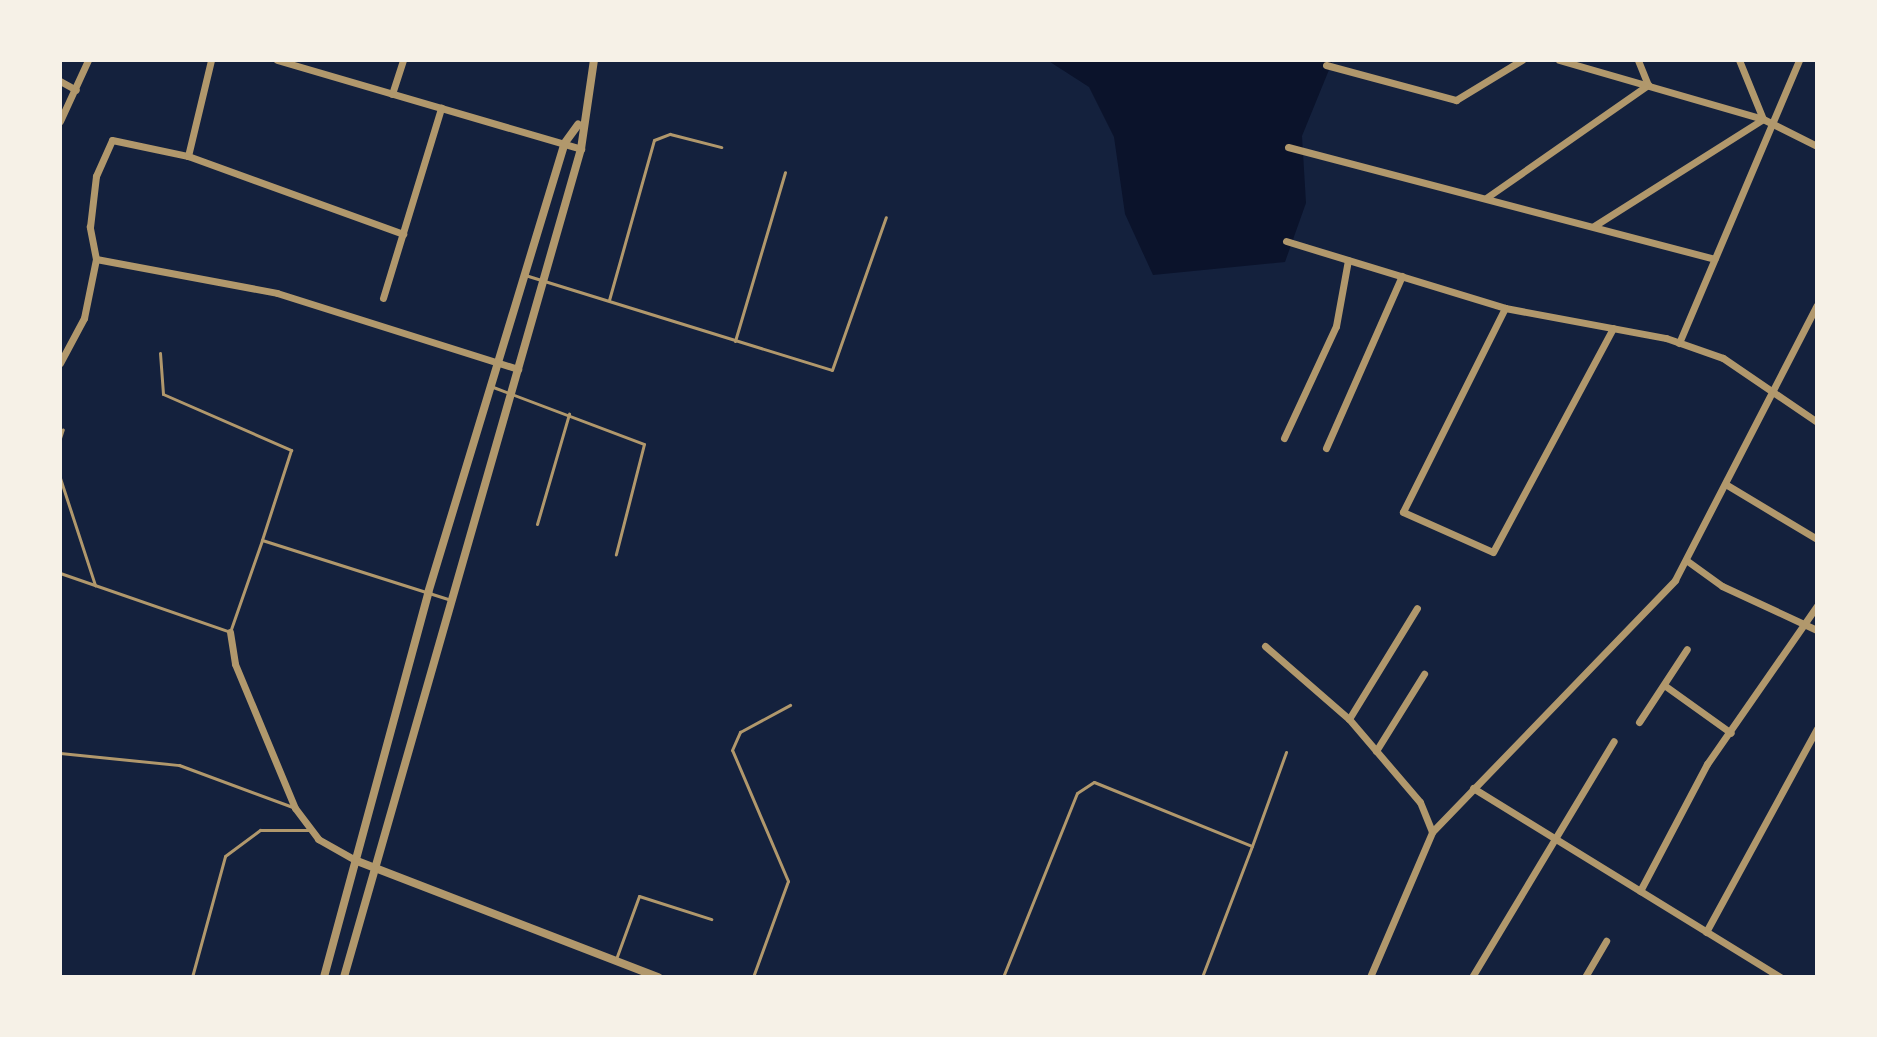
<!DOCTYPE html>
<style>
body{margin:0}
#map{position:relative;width:1877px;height:1037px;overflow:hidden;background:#14213d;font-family:Manrope,sans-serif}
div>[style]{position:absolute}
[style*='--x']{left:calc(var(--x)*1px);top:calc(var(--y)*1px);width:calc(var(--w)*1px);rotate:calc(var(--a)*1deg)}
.water>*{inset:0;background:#0b132b}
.service>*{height:3px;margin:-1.5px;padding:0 1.5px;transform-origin:1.5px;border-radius:1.5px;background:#b1986c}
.minor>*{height:7px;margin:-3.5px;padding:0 3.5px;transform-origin:3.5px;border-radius:3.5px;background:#b1986c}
.tertiary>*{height:8px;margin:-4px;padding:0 4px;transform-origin:4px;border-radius:4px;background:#b1986c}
span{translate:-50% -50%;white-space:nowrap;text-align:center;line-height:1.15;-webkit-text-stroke:7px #f6f1e7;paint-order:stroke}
.frame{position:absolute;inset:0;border:62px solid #f6f1e7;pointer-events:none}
</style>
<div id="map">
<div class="water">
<i style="clip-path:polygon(1047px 60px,1333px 60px,1302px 136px,1306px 203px,1285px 262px,1153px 275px,1125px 214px,1114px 137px,1089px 87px)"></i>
</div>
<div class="service">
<i style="--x:525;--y:275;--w:321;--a:17.2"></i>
<i style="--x:832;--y:370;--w:162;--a:-70.6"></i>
<i style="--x:609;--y:300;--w:166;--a:-74.3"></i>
<i style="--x:654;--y:140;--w:17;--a:-21"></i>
<i style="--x:670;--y:134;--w:53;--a:14.3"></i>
<i style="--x:735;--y:341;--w:176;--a:-73.5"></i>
<i style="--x:160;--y:353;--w:41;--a:85.8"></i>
<i style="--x:163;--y:394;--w:140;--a:23.6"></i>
<i style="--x:291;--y:450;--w:95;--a:107.9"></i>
<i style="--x:262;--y:540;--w:195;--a:17.6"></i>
<i style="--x:493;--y:387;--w:161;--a:20.7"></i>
<i style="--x:644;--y:444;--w:114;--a:104.3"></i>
<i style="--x:60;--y:438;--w:9;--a:-72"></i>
<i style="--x:60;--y:478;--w:113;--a:71.9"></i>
<i style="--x:537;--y:524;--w:115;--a:-73.8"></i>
<i style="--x:60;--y:573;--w:180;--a:19.1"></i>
<i style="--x:230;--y:632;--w:97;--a:-70.8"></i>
<i style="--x:60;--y:753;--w:120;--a:5.8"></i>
<i style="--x:179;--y:765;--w:124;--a:20.3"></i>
<i style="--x:1252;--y:846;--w:100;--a:-70.1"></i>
<i style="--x:616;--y:959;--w:67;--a:-69.9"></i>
<i style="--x:639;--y:896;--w:76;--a:17.7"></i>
<i style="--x:192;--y:977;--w:125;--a:-74.7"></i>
<i style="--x:225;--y:856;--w:44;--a:-36.6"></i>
<i style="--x:260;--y:830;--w:48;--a:0"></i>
<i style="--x:753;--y:977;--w:102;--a:-70"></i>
<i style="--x:788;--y:881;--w:142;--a:-113.1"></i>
<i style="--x:732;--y:750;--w:20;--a:-66"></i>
<i style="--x:740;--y:732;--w:57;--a:-28.4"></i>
<i style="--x:1003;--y:977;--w:198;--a:-68.1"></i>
<i style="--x:1077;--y:793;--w:20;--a:-33"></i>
<i style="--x:1094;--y:782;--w:170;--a:22.1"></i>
<i style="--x:1252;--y:846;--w:140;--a:110.9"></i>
</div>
<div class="minor">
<i style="--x:277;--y:60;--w:317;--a:16.3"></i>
<i style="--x:1559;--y:60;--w:212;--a:16.1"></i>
<i style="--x:1763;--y:119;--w:60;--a:26.6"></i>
<i style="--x:1326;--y:65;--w:135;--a:15.1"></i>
<i style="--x:1456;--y:100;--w:77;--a:-31.2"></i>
<i style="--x:60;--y:81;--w:18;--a:29"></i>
<i style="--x:392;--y:94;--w:36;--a:-72"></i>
<i style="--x:60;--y:121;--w:67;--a:-65.3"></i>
<i style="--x:1288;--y:147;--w:441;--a:14.7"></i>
<i style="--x:188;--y:156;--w:99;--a:-76.5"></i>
<i style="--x:1486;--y:198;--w:198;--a:-34.9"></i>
<i style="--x:1648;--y:85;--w:27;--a:-112"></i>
<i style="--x:1594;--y:226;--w:200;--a:-32.3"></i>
<i style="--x:1763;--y:119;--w:64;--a:-112.1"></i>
<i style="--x:1286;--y:241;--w:229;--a:17"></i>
<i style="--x:1505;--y:308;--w:164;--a:10.6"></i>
<i style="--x:1666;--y:338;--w:60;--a:19.3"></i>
<i style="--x:1723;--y:358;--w:114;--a:34.2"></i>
<i style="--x:96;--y:259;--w:184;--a:10.6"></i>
<i style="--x:277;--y:293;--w:253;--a:17.5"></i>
<i style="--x:383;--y:298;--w:199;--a:-73"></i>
<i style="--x:1505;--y:308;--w:228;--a:116.6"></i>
<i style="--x:1403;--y:512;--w:98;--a:24"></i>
<i style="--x:1493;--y:552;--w:254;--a:-61.8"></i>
<i style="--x:1679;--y:343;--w:307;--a:-67"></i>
<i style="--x:60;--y:363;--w:51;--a:-61.9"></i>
<i style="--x:84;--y:318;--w:60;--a:-78.5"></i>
<i style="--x:96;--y:259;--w:33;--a:-101"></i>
<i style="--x:90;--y:227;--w:51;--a:-83.3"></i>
<i style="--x:96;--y:176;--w:39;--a:-66"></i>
<i style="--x:112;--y:140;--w:78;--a:11.9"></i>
<i style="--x:188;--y:156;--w:229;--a:19.9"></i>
<i style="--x:1284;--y:438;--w:123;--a:-65.1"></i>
<i style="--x:1336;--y:326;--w:67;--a:-79.7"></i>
<i style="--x:1326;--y:448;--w:188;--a:-66.2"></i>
<i style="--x:1727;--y:485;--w:105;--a:31"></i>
<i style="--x:1686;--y:560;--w:44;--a:35.8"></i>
<i style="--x:1722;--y:586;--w:105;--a:24.9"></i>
<i style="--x:230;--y:632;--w:32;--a:81"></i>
<i style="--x:235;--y:664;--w:156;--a:67.4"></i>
<i style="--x:295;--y:808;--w:39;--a:53"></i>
<i style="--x:318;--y:839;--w:45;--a:29.4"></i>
<i style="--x:1265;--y:646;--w:111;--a:41"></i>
<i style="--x:1349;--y:719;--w:109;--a:49.5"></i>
<i style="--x:1420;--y:802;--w:32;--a:68"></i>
<i style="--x:1664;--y:685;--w:82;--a:35.6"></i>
<i style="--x:1349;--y:719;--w:130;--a:-58.5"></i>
<i style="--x:1639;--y:722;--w:87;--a:-56.7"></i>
<i style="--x:1376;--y:751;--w:91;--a:-58.1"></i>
<i style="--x:1473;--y:788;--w:361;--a:31.6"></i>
<i style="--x:1640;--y:891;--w:144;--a:-62.2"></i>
<i style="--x:1707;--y:764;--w:193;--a:-55.2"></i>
<i style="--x:1706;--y:932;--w:232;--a:-61.4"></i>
<i style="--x:1370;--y:977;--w:158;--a:-66.8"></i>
<i style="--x:1432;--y:832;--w:350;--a:-46"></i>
<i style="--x:1675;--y:580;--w:309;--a:-62.7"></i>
<i style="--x:1472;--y:977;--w:275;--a:-59"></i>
<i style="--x:1585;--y:977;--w:42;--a:-59.7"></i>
</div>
<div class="tertiary">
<i style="--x:357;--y:861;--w:323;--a:21.1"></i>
<i style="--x:324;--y:977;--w:398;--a:-74.8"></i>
<i style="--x:428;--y:593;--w:469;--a:-73.1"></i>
<i style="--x:564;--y:144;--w:24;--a:-54"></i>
<i style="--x:344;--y:977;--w:861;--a:-74.03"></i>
<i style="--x:581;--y:149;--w:90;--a:-81.7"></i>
</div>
<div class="frame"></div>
</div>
